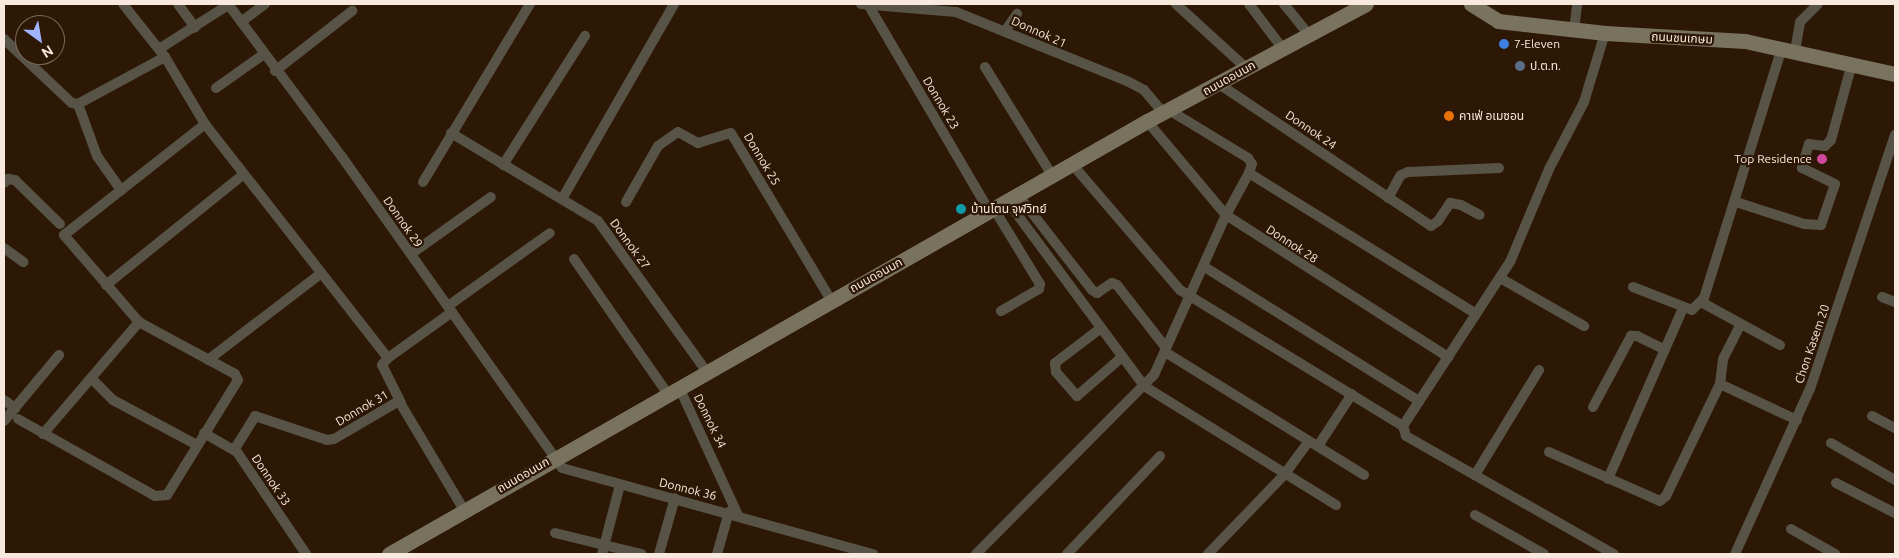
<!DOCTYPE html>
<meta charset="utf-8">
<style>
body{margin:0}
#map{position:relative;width:1899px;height:558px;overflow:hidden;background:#2d1805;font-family:Ubuntu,"Noto Sans Thai",sans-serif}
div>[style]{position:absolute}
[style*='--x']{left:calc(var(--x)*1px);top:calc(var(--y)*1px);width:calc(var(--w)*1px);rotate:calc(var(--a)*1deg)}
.street>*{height:10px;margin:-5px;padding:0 5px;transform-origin:5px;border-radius:5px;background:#575447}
.secondary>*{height:15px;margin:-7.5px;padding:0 7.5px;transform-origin:7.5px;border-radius:7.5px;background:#78725e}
.dots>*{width:14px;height:14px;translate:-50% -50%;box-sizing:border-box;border:2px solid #2d1805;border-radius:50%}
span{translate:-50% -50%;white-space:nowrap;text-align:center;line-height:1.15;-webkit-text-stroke:4.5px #2d1805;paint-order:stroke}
.street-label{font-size:12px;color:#f8e8dd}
.poi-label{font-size:12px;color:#f8e8dd}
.left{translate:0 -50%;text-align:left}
.right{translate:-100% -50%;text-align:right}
.frame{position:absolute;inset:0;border:5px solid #f8e8dd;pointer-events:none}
.north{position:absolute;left:15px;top:15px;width:50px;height:50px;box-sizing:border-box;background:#2d1805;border:1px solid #7e6b5b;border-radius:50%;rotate:148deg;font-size:14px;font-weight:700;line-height:20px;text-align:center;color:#f8e8dd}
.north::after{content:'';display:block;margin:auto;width:18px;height:22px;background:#a0b3fd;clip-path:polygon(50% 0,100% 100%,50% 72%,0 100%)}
</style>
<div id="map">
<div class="street">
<i style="--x:123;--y:4;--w:68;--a:51.6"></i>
<i style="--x:165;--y:57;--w:78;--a:59.2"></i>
<i style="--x:205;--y:124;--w:297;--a:52"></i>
<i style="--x:388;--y:358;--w:79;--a:-35.7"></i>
<i style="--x:178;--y:4;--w:29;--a:54"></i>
<i style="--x:228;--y:4;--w:191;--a:53.3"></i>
<i style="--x:342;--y:157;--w:381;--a:54.7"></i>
<i style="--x:562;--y:468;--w:323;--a:15.5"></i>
<i style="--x:861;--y:4;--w:95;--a:4.8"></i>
<i style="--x:956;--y:12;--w:184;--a:22"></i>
<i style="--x:1127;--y:81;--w:19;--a:28"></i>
<i style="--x:1144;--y:90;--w:30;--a:50"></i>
<i style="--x:1176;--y:4;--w:95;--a:42.4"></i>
<i style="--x:1249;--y:4;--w:56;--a:52.9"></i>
<i style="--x:1284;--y:4;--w:40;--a:51"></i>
<i style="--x:869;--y:6;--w:239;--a:59.6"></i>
<i style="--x:241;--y:22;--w:30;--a:-37"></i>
<i style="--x:1574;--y:30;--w:26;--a:-83"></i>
<i style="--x:1005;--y:31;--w:21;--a:-55"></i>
<i style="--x:4;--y:39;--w:93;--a:43.3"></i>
<i style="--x:72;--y:103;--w:6;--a:9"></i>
<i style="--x:78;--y:104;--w:99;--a:-28.4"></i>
<i style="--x:159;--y:49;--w:82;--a:-32.5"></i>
<i style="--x:1795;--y:51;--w:29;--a:-80"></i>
<i style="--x:1800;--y:22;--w:25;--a:-45"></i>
<i style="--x:985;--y:67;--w:127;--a:58.2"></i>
<i style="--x:275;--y:71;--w:98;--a:-37.9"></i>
<i style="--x:1219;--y:84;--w:255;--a:33.8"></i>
<i style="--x:1431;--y:226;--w:9;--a:-36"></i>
<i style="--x:1438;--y:221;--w:22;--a:-56"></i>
<i style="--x:1450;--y:203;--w:11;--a:10"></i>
<i style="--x:1461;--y:205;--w:21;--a:28"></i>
<i style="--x:216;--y:88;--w:59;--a:-35.3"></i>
<i style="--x:78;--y:104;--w:55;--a:69.9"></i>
<i style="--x:97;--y:156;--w:42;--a:54.8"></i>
<i style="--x:1147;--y:121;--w:123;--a:50"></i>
<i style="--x:1226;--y:215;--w:264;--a:32.6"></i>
<i style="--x:451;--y:133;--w:171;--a:30.9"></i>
<i style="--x:598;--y:221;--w:186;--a:54.2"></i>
<i style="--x:1072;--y:164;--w:166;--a:49.4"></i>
<i style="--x:1180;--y:290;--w:261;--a:31.4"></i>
<i style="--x:1403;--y:426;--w:10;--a:73"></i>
<i style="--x:1406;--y:436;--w:239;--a:29.6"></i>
<i style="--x:503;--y:165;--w:153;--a:-57.6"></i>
<i style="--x:1249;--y:173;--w:267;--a:31.8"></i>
<i style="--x:423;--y:182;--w:208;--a:-59"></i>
<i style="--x:4;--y:183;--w:6;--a:-45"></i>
<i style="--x:8;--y:179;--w:7;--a:8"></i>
<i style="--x:15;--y:180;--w:63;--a:44.4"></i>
<i style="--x:1018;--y:195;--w:120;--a:52.1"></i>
<i style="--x:1092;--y:290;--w:6;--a:31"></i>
<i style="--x:1097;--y:293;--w:18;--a:-34"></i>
<i style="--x:1112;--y:283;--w:5;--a:22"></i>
<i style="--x:1117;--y:285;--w:80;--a:52.1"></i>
<i style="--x:1388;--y:198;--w:26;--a:-61"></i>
<i style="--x:1401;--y:175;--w:8;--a:-23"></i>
<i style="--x:1408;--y:172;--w:91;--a:-2.5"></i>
<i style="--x:562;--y:199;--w:225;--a:-60.1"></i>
<i style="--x:626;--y:202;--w:64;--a:-60.3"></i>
<i style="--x:658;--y:146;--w:24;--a:-35"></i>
<i style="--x:678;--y:132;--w:23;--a:29"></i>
<i style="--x:698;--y:143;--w:34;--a:-17"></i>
<i style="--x:731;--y:133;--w:195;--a:59.1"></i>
<i style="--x:1008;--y:202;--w:229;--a:53.5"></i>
<i style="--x:1144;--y:386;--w:226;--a:31.8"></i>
<i style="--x:1736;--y:202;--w:71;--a:17.9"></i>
<i style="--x:1804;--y:224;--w:17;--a:3"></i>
<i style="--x:1821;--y:225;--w:43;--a:-71.1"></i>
<i style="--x:1835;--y:184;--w:37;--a:-154"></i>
<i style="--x:1802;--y:168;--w:25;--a:-74"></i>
<i style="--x:1809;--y:144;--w:16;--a:7"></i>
<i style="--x:1825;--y:146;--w:8;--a:-45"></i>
<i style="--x:1831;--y:140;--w:80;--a:-74.7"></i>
<i style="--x:994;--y:209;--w:88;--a:58.5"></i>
<i style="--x:1040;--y:284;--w:5;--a:101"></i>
<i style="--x:1039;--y:289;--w:44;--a:149.9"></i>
<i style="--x:4;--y:248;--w:24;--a:36"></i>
<i style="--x:411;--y:254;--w:98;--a:-35.5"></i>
<i style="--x:574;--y:259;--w:165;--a:55.2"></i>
<i style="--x:1203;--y:266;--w:255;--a:32"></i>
<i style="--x:1500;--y:278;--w:97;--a:29.7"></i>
<i style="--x:106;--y:285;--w:176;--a:-38.8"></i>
<i style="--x:1633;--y:287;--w:63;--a:21.3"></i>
<i style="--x:1692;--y:310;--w:17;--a:-45"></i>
<i style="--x:1704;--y:298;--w:262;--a:-72.7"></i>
<i style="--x:1882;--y:297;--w:14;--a:21"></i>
<i style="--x:1701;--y:302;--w:90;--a:28.6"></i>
<i style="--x:448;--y:306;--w:125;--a:-35.6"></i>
<i style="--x:1101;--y:328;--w:58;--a:142.7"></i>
<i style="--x:1055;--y:363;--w:9;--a:84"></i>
<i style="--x:1056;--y:372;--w:32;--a:49"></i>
<i style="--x:1077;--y:396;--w:60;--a:-40.9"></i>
<i style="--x:1165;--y:352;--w:234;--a:31.7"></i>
<i style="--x:388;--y:358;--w:9;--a:131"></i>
<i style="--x:382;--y:365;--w:42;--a:63.4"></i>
<i style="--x:208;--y:360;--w:141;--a:-37.5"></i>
<i style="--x:91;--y:378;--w:31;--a:45"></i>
<i style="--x:113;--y:400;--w:95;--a:28.2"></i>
<i style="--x:1720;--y:384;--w:25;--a:-83"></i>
<i style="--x:1723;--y:359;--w:39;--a:-63"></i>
<i style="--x:679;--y:387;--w:141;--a:65.3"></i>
<i style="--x:4;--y:400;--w:14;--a:36"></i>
<i style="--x:1593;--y:407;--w:81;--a:-61.8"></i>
<i style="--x:1631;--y:336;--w:6;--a:0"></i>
<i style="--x:1637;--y:336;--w:30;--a:26"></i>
<i style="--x:1872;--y:416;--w:26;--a:28"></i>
<i style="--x:18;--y:419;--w:157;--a:29.3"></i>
<i style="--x:155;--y:496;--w:12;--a:-5"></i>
<i style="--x:167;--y:495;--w:135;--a:-58.3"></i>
<i style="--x:238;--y:380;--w:7;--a:-117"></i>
<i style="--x:235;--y:374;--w:109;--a:-151.6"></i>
<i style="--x:139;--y:322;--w:115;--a:-130.8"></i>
<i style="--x:64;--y:235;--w:179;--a:-38.2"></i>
<i style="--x:4;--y:421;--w:86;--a:-50.2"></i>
<i style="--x:1403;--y:426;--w:196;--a:-56.9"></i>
<i style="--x:1510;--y:262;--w:101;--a:-67.2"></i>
<i style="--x:1549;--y:169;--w:76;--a:-62.4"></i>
<i style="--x:1584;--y:102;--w:72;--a:-73.1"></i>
<i style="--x:204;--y:433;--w:38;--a:30"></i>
<i style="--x:237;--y:452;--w:123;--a:55.9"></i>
<i style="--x:43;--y:434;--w:148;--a:-49.4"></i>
<i style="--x:1831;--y:443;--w:74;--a:30"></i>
<i style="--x:1318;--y:446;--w:62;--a:-56.8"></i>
<i style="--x:234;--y:450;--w:40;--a:-58"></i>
<i style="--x:255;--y:416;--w:76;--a:18.4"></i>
<i style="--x:327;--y:440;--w:7;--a:-8"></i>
<i style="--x:334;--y:439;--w:75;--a:-30.3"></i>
<i style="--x:399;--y:401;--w:127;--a:59.2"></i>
<i style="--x:1549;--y:452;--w:121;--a:23.8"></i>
<i style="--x:1660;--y:501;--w:8;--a:-40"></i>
<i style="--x:1666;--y:496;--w:124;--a:-64.3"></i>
<i style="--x:1720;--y:384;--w:85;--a:25.1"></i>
<i style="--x:1475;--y:475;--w:123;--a:-58.6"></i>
<i style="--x:1608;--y:479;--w:187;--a:-66.3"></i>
<i style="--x:1836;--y:483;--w:66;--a:27"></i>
<i style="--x:1475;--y:515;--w:79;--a:29.5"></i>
<i style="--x:1791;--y:529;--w:51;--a:29.6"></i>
<i style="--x:555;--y:533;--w:89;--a:13.7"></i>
<i style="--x:602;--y:554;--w:71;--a:-75.4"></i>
<i style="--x:659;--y:554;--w:58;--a:-74.1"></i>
<i style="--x:717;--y:554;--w:44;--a:-74.1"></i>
<i style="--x:976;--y:554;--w:252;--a:-45.2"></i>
<i style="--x:1154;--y:375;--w:175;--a:-65.8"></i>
<i style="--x:1226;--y:215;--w:48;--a:-61.3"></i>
<i style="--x:1249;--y:173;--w:9;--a:-72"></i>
<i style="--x:1252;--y:164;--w:7;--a:-124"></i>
<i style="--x:1248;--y:158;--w:92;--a:-148.7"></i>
<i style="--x:1067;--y:554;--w:135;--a:-46.5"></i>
<i style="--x:1208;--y:554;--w:110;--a:-46.1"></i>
<i style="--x:1284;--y:475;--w:42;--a:-53.7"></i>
<i style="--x:1735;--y:554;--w:181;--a:-65.6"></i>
<i style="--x:1810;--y:389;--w:268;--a:-71.5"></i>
</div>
<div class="secondary">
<i style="--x:1471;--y:4;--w:32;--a:32"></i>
<i style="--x:1498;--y:21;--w:108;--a:6.4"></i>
<i style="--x:1605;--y:33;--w:140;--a:3.3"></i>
<i style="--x:1745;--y:41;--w:154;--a:12.4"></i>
<i style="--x:389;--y:554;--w:873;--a:-29.74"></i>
<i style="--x:1147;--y:121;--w:248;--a:-28.1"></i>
</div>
<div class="dots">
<i style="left:1504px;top:44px;background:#3f7fe0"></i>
<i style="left:1520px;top:66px;background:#5c6f8a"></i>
<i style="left:1449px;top:116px;background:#e8710a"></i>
<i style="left:1822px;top:159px;background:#d1479c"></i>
<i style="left:961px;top:209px;background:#0f9aa8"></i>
</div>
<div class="street-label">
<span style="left:1039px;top:32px;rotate:24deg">Donnok 21</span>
<span style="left:1682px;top:38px;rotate:3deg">ถนนชนเกษม</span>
<span style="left:1229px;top:78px;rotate:-29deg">ถนนดอนนก</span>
<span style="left:941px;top:103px;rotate:59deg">Donnok 23</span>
<span style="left:1311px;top:130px;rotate:34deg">Donnok 24</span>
<span style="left:762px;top:159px;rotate:59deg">Donnok 25</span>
<span style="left:403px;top:222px;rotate:55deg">Donnok 29</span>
<span style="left:630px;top:244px;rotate:54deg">Donnok 27</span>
<span style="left:1292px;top:244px;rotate:33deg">Donnok 28</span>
<span style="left:876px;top:275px;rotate:-29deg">ถนนดอนนก</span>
<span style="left:1812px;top:344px;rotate:-71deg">Chon Kasem 20</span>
<span style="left:362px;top:408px;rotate:-30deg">Donnok 31</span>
<span style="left:710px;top:421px;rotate:64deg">Donnok 34</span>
<span style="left:523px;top:475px;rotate:-30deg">ถนนดอนนก</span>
<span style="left:271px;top:480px;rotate:56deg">Donnok 33</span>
<span style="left:688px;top:489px;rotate:14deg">Donnok 36</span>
</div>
<div class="poi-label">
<span class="left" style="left:1514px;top:44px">7-Eleven</span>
<span class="left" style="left:1530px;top:66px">ป.ต.ท.</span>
<span class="left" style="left:1459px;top:116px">คาเฟ่ อเมซอน</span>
<span class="right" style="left:1812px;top:159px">Top Residence</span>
<span class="left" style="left:971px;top:209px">บ้านโตน จุฬวิทย์</span>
</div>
<div class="frame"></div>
<div class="north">N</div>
</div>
